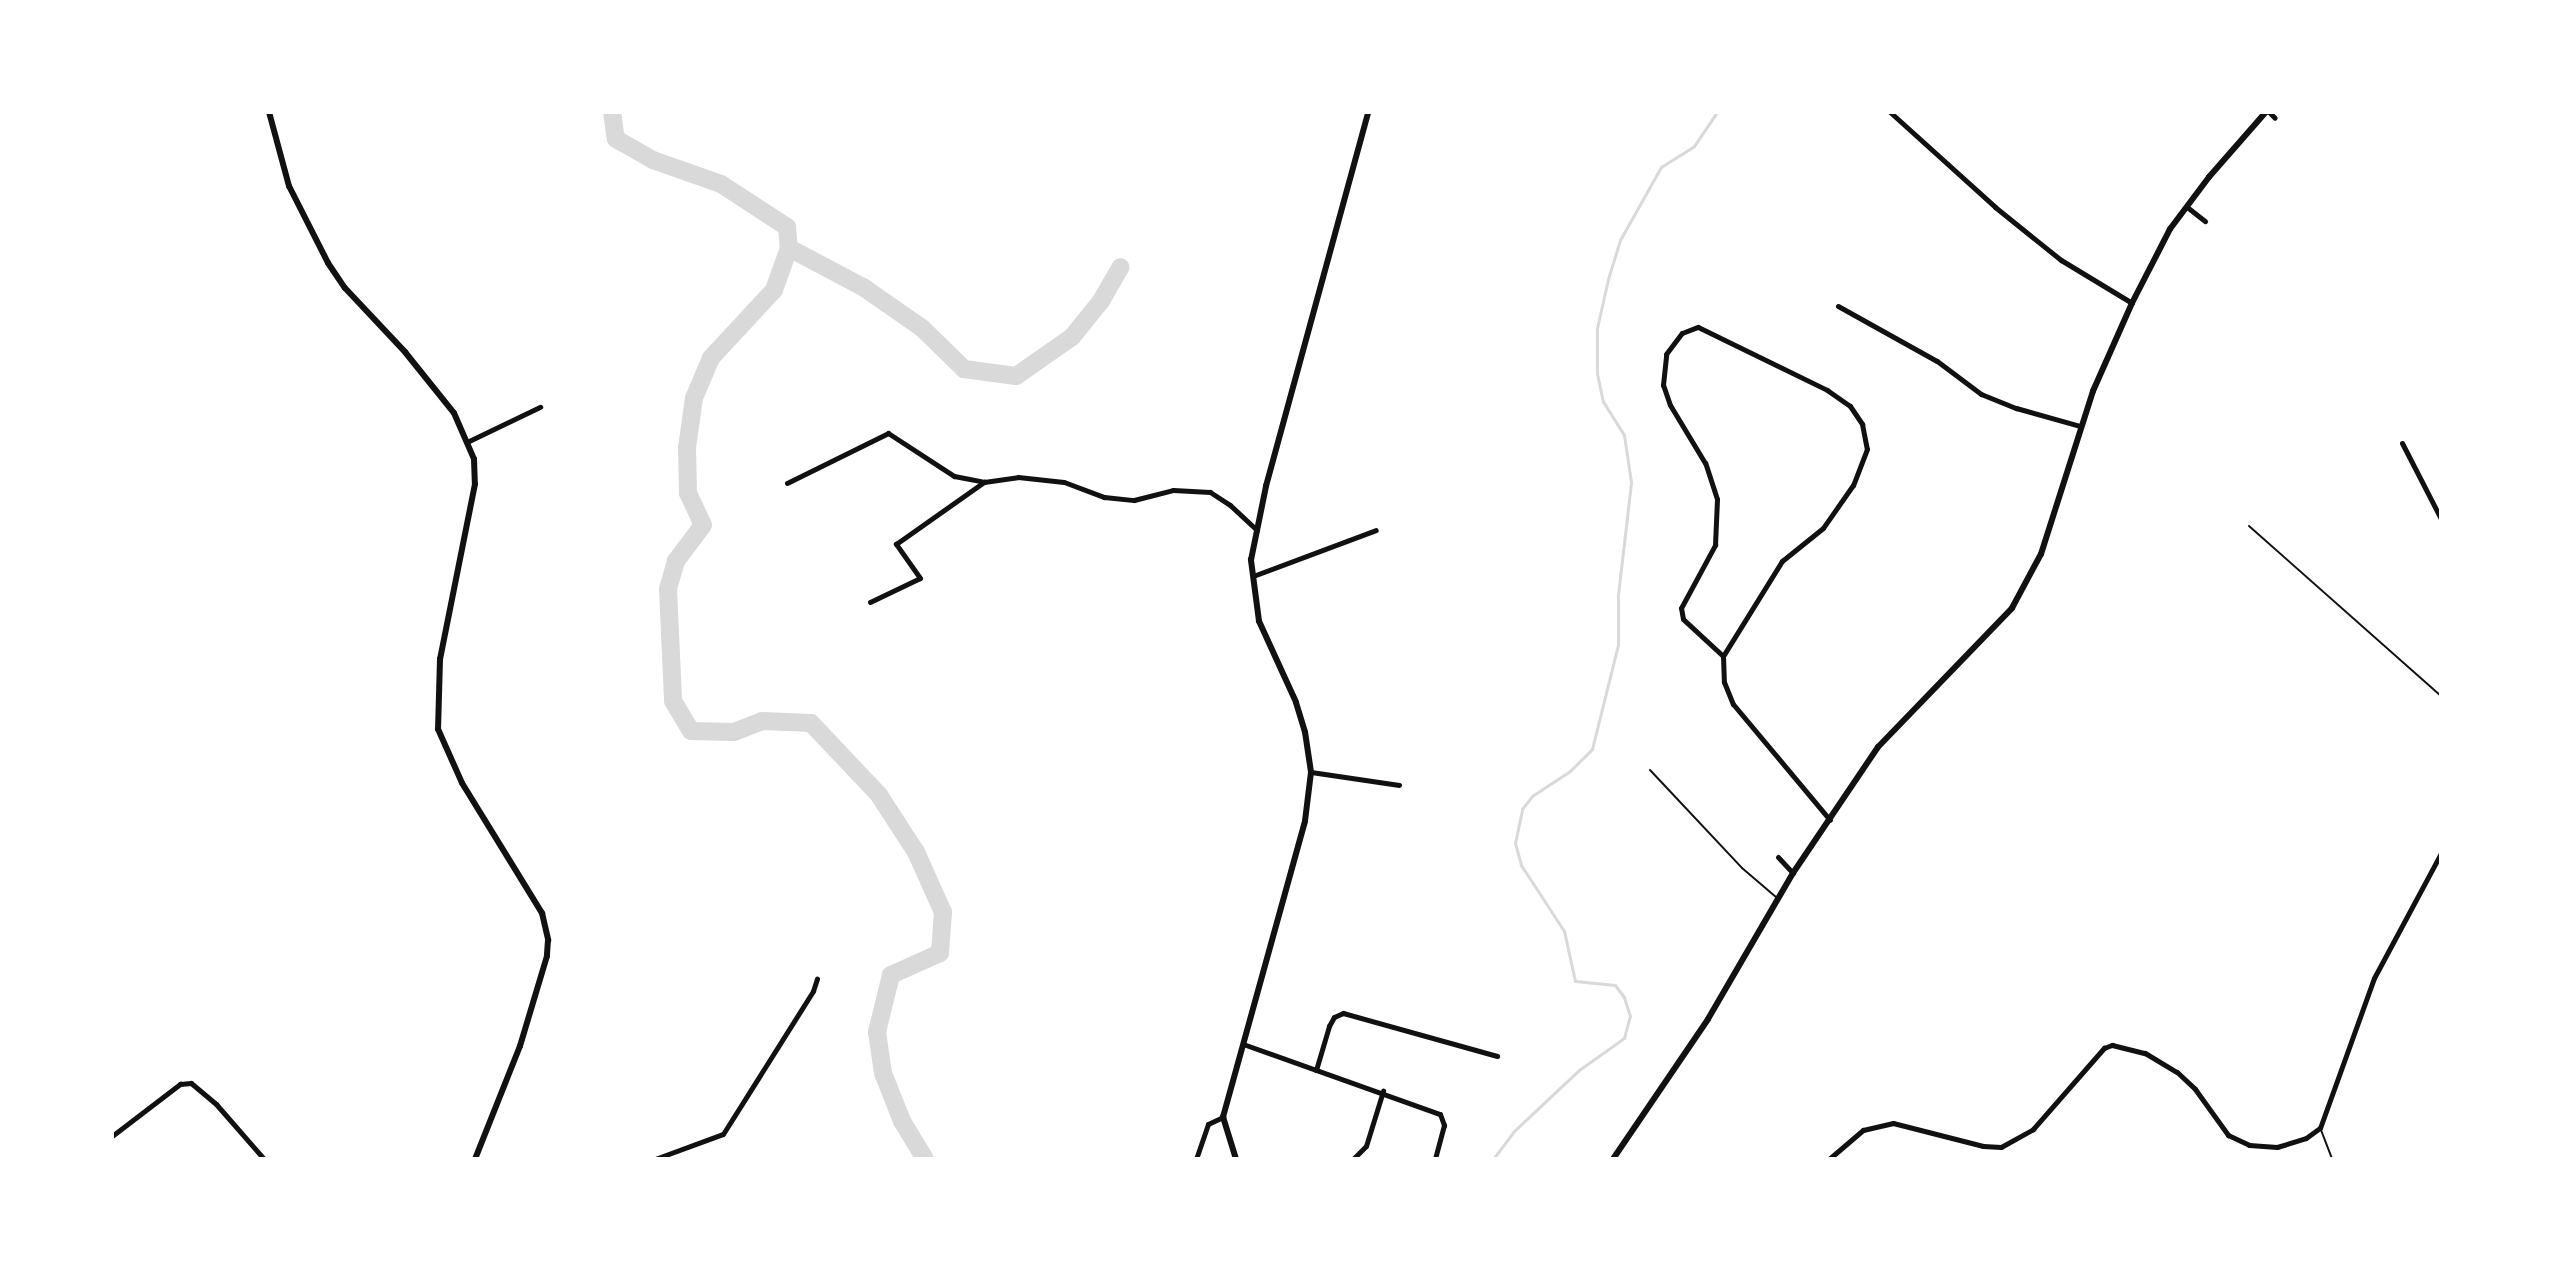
<!DOCTYPE html>
<style>
body{margin:0}
#map{position:relative;width:2553px;height:1271px;overflow:hidden;background:#fff;font-family:"Fira Sans Condensed",sans-serif}
div>[style]{position:absolute}
[style*='--x']{left:calc(var(--x)*1px);top:calc(var(--y)*1px);width:calc(var(--w)*1px);rotate:calc(var(--a)*1deg)}
.stream>*{height:3px;margin:-1.5px;padding:0 1.5px;transform-origin:1.5px;border-radius:1.5px;background:#d9d9d9}
.river>*{height:18px;margin:-9px;padding:0 9px;transform-origin:9px;border-radius:9px;background:#d9d9d9}
.service>*{height:2px;margin:-1px;padding:0 1px;transform-origin:1px;border-radius:1px;background:#111}
.minor>*{height:5px;margin:-2.5px;padding:0 2.5px;transform-origin:2.5px;border-radius:2.5px;background:#111}
.tertiary>*{height:6px;margin:-3px;padding:0 3px;transform-origin:3px;border-radius:3px;background:#111}
span{translate:-50% -50%;white-space:nowrap;text-align:center;line-height:1.15;-webkit-text-stroke:7px #fff;paint-order:stroke}
.frame{position:absolute;inset:0;border:114px solid #fff;pointer-events:none}
</style>
<div id="map">
<div class="stream">
<i style="--x:1493;--y:1159;--w:34;--a:-53"></i>
<i style="--x:1513;--y:1132;--w:91;--a:-43.2"></i>
<i style="--x:1579;--y:1070;--w:55;--a:-35.4"></i>
<i style="--x:1624;--y:1038;--w:23;--a:-75"></i>
<i style="--x:1630;--y:1016;--w:20;--a:-108"></i>
<i style="--x:1624;--y:997;--w:15;--a:-127"></i>
<i style="--x:1615;--y:985;--w:40;--a:-174.3"></i>
<i style="--x:1575;--y:981;--w:51;--a:-102.4"></i>
<i style="--x:1564;--y:931;--w:79;--a:-123.1"></i>
<i style="--x:1521;--y:865;--w:23;--a:-105"></i>
<i style="--x:1515;--y:843;--w:35;--a:-78"></i>
<i style="--x:1522;--y:809;--w:16;--a:-52"></i>
<i style="--x:1532;--y:796;--w:45;--a:-33.3"></i>
<i style="--x:1570;--y:771;--w:31;--a:-45"></i>
<i style="--x:1592;--y:749;--w:107;--a:-76"></i>
<i style="--x:1618;--y:645;--w:50;--a:-90"></i>
<i style="--x:1618;--y:595;--w:114;--a:-83.4"></i>
<i style="--x:1631;--y:482;--w:48;--a:-98.5"></i>
<i style="--x:1624;--y:435;--w:39;--a:-122"></i>
<i style="--x:1603;--y:402;--w:29;--a:-102"></i>
<i style="--x:1597;--y:374;--w:46;--a:-90"></i>
<i style="--x:1597;--y:328;--w:50;--a:-77.3"></i>
<i style="--x:1608;--y:279;--w:41;--a:-72.9"></i>
<i style="--x:1620;--y:240;--w:84;--a:-60.7"></i>
<i style="--x:1661;--y:167;--w:39;--a:-32"></i>
<i style="--x:1694;--y:146;--w:41;--a:-55.9"></i>
</div>
<div class="river">
<i style="--x:612;--y:112;--w:27;--a:82"></i>
<i style="--x:616;--y:139;--w:43;--a:29.6"></i>
<i style="--x:653;--y:160;--w:72;--a:19.4"></i>
<i style="--x:721;--y:184;--w:79;--a:33.1"></i>
<i style="--x:787;--y:227;--w:21;--a:85"></i>
<i style="--x:789;--y:248;--w:45;--a:109.7"></i>
<i style="--x:774;--y:290;--w:93;--a:132.8"></i>
<i style="--x:711;--y:358;--w:43;--a:113"></i>
<i style="--x:694;--y:398;--w:50;--a:98"></i>
<i style="--x:687;--y:448;--w:45;--a:88.7"></i>
<i style="--x:688;--y:493;--w:35;--a:65"></i>
<i style="--x:703;--y:525;--w:45;--a:126.9"></i>
<i style="--x:676;--y:561;--w:29;--a:106"></i>
<i style="--x:668;--y:589;--w:112;--a:87.4"></i>
<i style="--x:673;--y:701;--w:35;--a:59"></i>
<i style="--x:691;--y:731;--w:43;--a:1.3"></i>
<i style="--x:734;--y:732;--w:30;--a:-21"></i>
<i style="--x:762;--y:721;--w:49;--a:2.3"></i>
<i style="--x:811;--y:723;--w:99;--a:46.6"></i>
<i style="--x:879;--y:795;--w:68;--a:57"></i>
<i style="--x:916;--y:852;--w:66;--a:65.8"></i>
<i style="--x:943;--y:912;--w:41;--a:94.2"></i>
<i style="--x:940;--y:953;--w:54;--a:155.8"></i>
<i style="--x:891;--y:975;--w:59;--a:103.8"></i>
<i style="--x:877;--y:1032;--w:41;--a:81.7"></i>
<i style="--x:883;--y:1073;--w:52;--a:68.4"></i>
<i style="--x:902;--y:1121;--w:44;--a:58.8"></i>
<i style="--x:789;--y:248;--w:84;--a:27.8"></i>
<i style="--x:863;--y:287;--w:72;--a:34.8"></i>
<i style="--x:922;--y:328;--w:59;--a:44.3"></i>
<i style="--x:964;--y:369;--w:52;--a:7.7"></i>
<i style="--x:1016;--y:376;--w:68;--a:-34.9"></i>
<i style="--x:1072;--y:337;--w:46;--a:-51.1"></i>
<i style="--x:1101;--y:301;--w:39;--a:-60"></i>
</div>
<div class="service">
<i style="--x:2249;--y:526;--w:256;--a:41.5"></i>
<i style="--x:1650;--y:770;--w:134;--a:46.8"></i>
<i style="--x:1742;--y:868;--w:45;--a:40.5"></i>
<i style="--x:2321;--y:1130;--w:31;--a:69"></i>
</div>
<div class="minor">
<i style="--x:1890;--y:112;--w:142;--a:42.1"></i>
<i style="--x:1995;--y:207;--w:85;--a:38.8"></i>
<i style="--x:2061;--y:260;--w:83;--a:31.2"></i>
<i style="--x:2269;--y:112;--w:8;--a:45"></i>
<i style="--x:2187;--y:207;--w:23;--a:38"></i>
<i style="--x:1838;--y:306;--w:113;--a:29.1"></i>
<i style="--x:1937;--y:361;--w:55;--a:36.9"></i>
<i style="--x:1981;--y:394;--w:38;--a:22"></i>
<i style="--x:2016;--y:408;--w:66;--a:15.7"></i>
<i style="--x:469;--y:441;--w:79;--a:-25.6"></i>
<i style="--x:2402;--y:443;--w:85;--a:62.8"></i>
<i style="--x:787;--y:483;--w:113;--a:-26.3"></i>
<i style="--x:888;--y:433;--w:79;--a:33.1"></i>
<i style="--x:954;--y:476;--w:31;--a:11"></i>
<i style="--x:984;--y:482;--w:34;--a:-8"></i>
<i style="--x:1018;--y:477;--w:46;--a:6.2"></i>
<i style="--x:1064;--y:482;--w:43;--a:20.6"></i>
<i style="--x:1104;--y:497;--w:30;--a:6"></i>
<i style="--x:1134;--y:500;--w:40;--a:-14.4"></i>
<i style="--x:1173;--y:490;--w:37;--a:3"></i>
<i style="--x:1210;--y:492;--w:24;--a:33"></i>
<i style="--x:1230;--y:505;--w:37;--a:43"></i>
<i style="--x:1253;--y:576;--w:131;--a:-20.5"></i>
<i style="--x:870;--y:602;--w:55;--a:-25.6"></i>
<i style="--x:920;--y:578;--w:42;--a:-125.2"></i>
<i style="--x:896;--y:544;--w:108;--a:-35.2"></i>
<i style="--x:1723;--y:656;--w:54;--a:-137.2"></i>
<i style="--x:1683;--y:619;--w:11;--a:-100"></i>
<i style="--x:1681;--y:608;--w:72;--a:-61.6"></i>
<i style="--x:1715;--y:545;--w:46;--a:-87.5"></i>
<i style="--x:1717;--y:499;--w:38;--a:-108"></i>
<i style="--x:1705;--y:463;--w:68;--a:-121.1"></i>
<i style="--x:1670;--y:405;--w:21;--a:-109"></i>
<i style="--x:1663;--y:385;--w:31;--a:-84"></i>
<i style="--x:1666;--y:354;--w:26;--a:-53"></i>
<i style="--x:1682;--y:333;--w:17;--a:-21"></i>
<i style="--x:1698;--y:327;--w:144;--a:26"></i>
<i style="--x:1827;--y:390;--w:28;--a:35"></i>
<i style="--x:1850;--y:406;--w:22;--a:56"></i>
<i style="--x:1862;--y:424;--w:25;--a:79"></i>
<i style="--x:1867;--y:449;--w:39;--a:111"></i>
<i style="--x:1853;--y:485;--w:52;--a:124.9"></i>
<i style="--x:1823;--y:528;--w:53;--a:141.2"></i>
<i style="--x:1782;--y:561;--w:112;--a:121.8"></i>
<i style="--x:1723;--y:656;--w:26;--a:88"></i>
<i style="--x:1724;--y:682;--w:24;--a:68"></i>
<i style="--x:1733;--y:704;--w:151;--a:50.1"></i>
<i style="--x:1311;--y:772;--w:89;--a:8.4"></i>
<i style="--x:1778;--y:857;--w:22;--a:47"></i>
<i style="--x:1243;--y:1044;--w:209;--a:19.6"></i>
<i style="--x:1440;--y:1114;--w:12;--a:70"></i>
<i style="--x:1444;--y:1125;--w:35;--a:105"></i>
<i style="--x:1316;--y:1070;--w:46;--a:-73.5"></i>
<i style="--x:1329;--y:1026;--w:10;--a:-61"></i>
<i style="--x:1334;--y:1017;--w:10;--a:-24"></i>
<i style="--x:1343;--y:1013;--w:160;--a:15.6"></i>
<i style="--x:112;--y:1136;--w:86;--a:-37.4"></i>
<i style="--x:180;--y:1084;--w:11;--a:-5"></i>
<i style="--x:191;--y:1083;--w:33;--a:40"></i>
<i style="--x:216;--y:1104;--w:73;--a:48.9"></i>
<i style="--x:655;--y:1159;--w:72;--a:-20.2"></i>
<i style="--x:723;--y:1134;--w:169;--a:-57.8"></i>
<i style="--x:813;--y:991;--w:13;--a:-72"></i>
<i style="--x:1196;--y:1159;--w:37;--a:-71"></i>
<i style="--x:1208;--y:1124;--w:17;--a:-25"></i>
<i style="--x:1353;--y:1159;--w:18;--a:-45"></i>
<i style="--x:1366;--y:1146;--w:58;--a:-72.8"></i>
<i style="--x:1829;--y:1159;--w:45;--a:-40.5"></i>
<i style="--x:1863;--y:1130;--w:31;--a:-13"></i>
<i style="--x:1893;--y:1123;--w:93;--a:14.3"></i>
<i style="--x:1983;--y:1146;--w:18;--a:3"></i>
<i style="--x:2001;--y:1147;--w:37;--a:-29"></i>
<i style="--x:2033;--y:1129;--w:108;--a:-48.8"></i>
<i style="--x:2104;--y:1048;--w:9;--a:-21"></i>
<i style="--x:2112;--y:1045;--w:34;--a:14"></i>
<i style="--x:2145;--y:1053;--w:37;--a:31"></i>
<i style="--x:2177;--y:1072;--w:25;--a:43"></i>
<i style="--x:2195;--y:1089;--w:57;--a:54.3"></i>
<i style="--x:2228;--y:1135;--w:23;--a:25"></i>
<i style="--x:2249;--y:1145;--w:28;--a:4"></i>
<i style="--x:2277;--y:1147;--w:30;--a:-17"></i>
<i style="--x:2306;--y:1138;--w:17;--a:-36"></i>
<i style="--x:2320;--y:1128;--w:159;--a:-70.2"></i>
<i style="--x:2374;--y:978;--w:142;--a:-61.8"></i>
</div>
<div class="tertiary">
<i style="--x:269;--y:112;--w:77;--a:74.9"></i>
<i style="--x:289;--y:186;--w:86;--a:63.1"></i>
<i style="--x:328;--y:263;--w:30;--a:56"></i>
<i style="--x:345;--y:288;--w:88;--a:46.8"></i>
<i style="--x:405;--y:352;--w:78;--a:51.2"></i>
<i style="--x:454;--y:413;--w:50;--a:66.5"></i>
<i style="--x:474;--y:459;--w:25;--a:88"></i>
<i style="--x:475;--y:484;--w:178;--a:101.3"></i>
<i style="--x:440;--y:659;--w:70;--a:91.6"></i>
<i style="--x:438;--y:729;--w:59;--a:66"></i>
<i style="--x:462;--y:783;--w:153;--a:58.4"></i>
<i style="--x:542;--y:913;--w:28;--a:77"></i>
<i style="--x:548;--y:940;--w:16;--a:94"></i>
<i style="--x:547;--y:956;--w:94;--a:106.7"></i>
<i style="--x:520;--y:1046;--w:122;--a:111.7"></i>
<i style="--x:1236;--y:1159;--w:44;--a:-107.2"></i>
<i style="--x:1223;--y:1117;--w:307;--a:-74.5"></i>
<i style="--x:1305;--y:821;--w:49;--a:-83"></i>
<i style="--x:1311;--y:772;--w:40;--a:-98.5"></i>
<i style="--x:1305;--y:732;--w:31;--a:-107"></i>
<i style="--x:1296;--y:702;--w:89;--a:-114.6"></i>
<i style="--x:1259;--y:621;--w:62;--a:-97.5"></i>
<i style="--x:1251;--y:560;--w:76;--a:-78.5"></i>
<i style="--x:1266;--y:486;--w:388;--a:-74.7"></i>
<i style="--x:1613;--y:1159;--w:169;--a:-55.8"></i>
<i style="--x:1708;--y:1019;--w:169;--a:-59.8"></i>
<i style="--x:1793;--y:873;--w:152;--a:-56"></i>
<i style="--x:1878;--y:747;--w:193;--a:-46"></i>
<i style="--x:2012;--y:608;--w:61;--a:-61.8"></i>
<i style="--x:2041;--y:554;--w:171;--a:-72.3"></i>
<i style="--x:2093;--y:391;--w:96;--a:-66.1"></i>
<i style="--x:2132;--y:303;--w:83;--a:-62.8"></i>
<i style="--x:2170;--y:229;--w:65;--a:-53.1"></i>
<i style="--x:2209;--y:177;--w:86;--a:-48.8"></i>
</div>
<div class="frame"></div>
</div>
